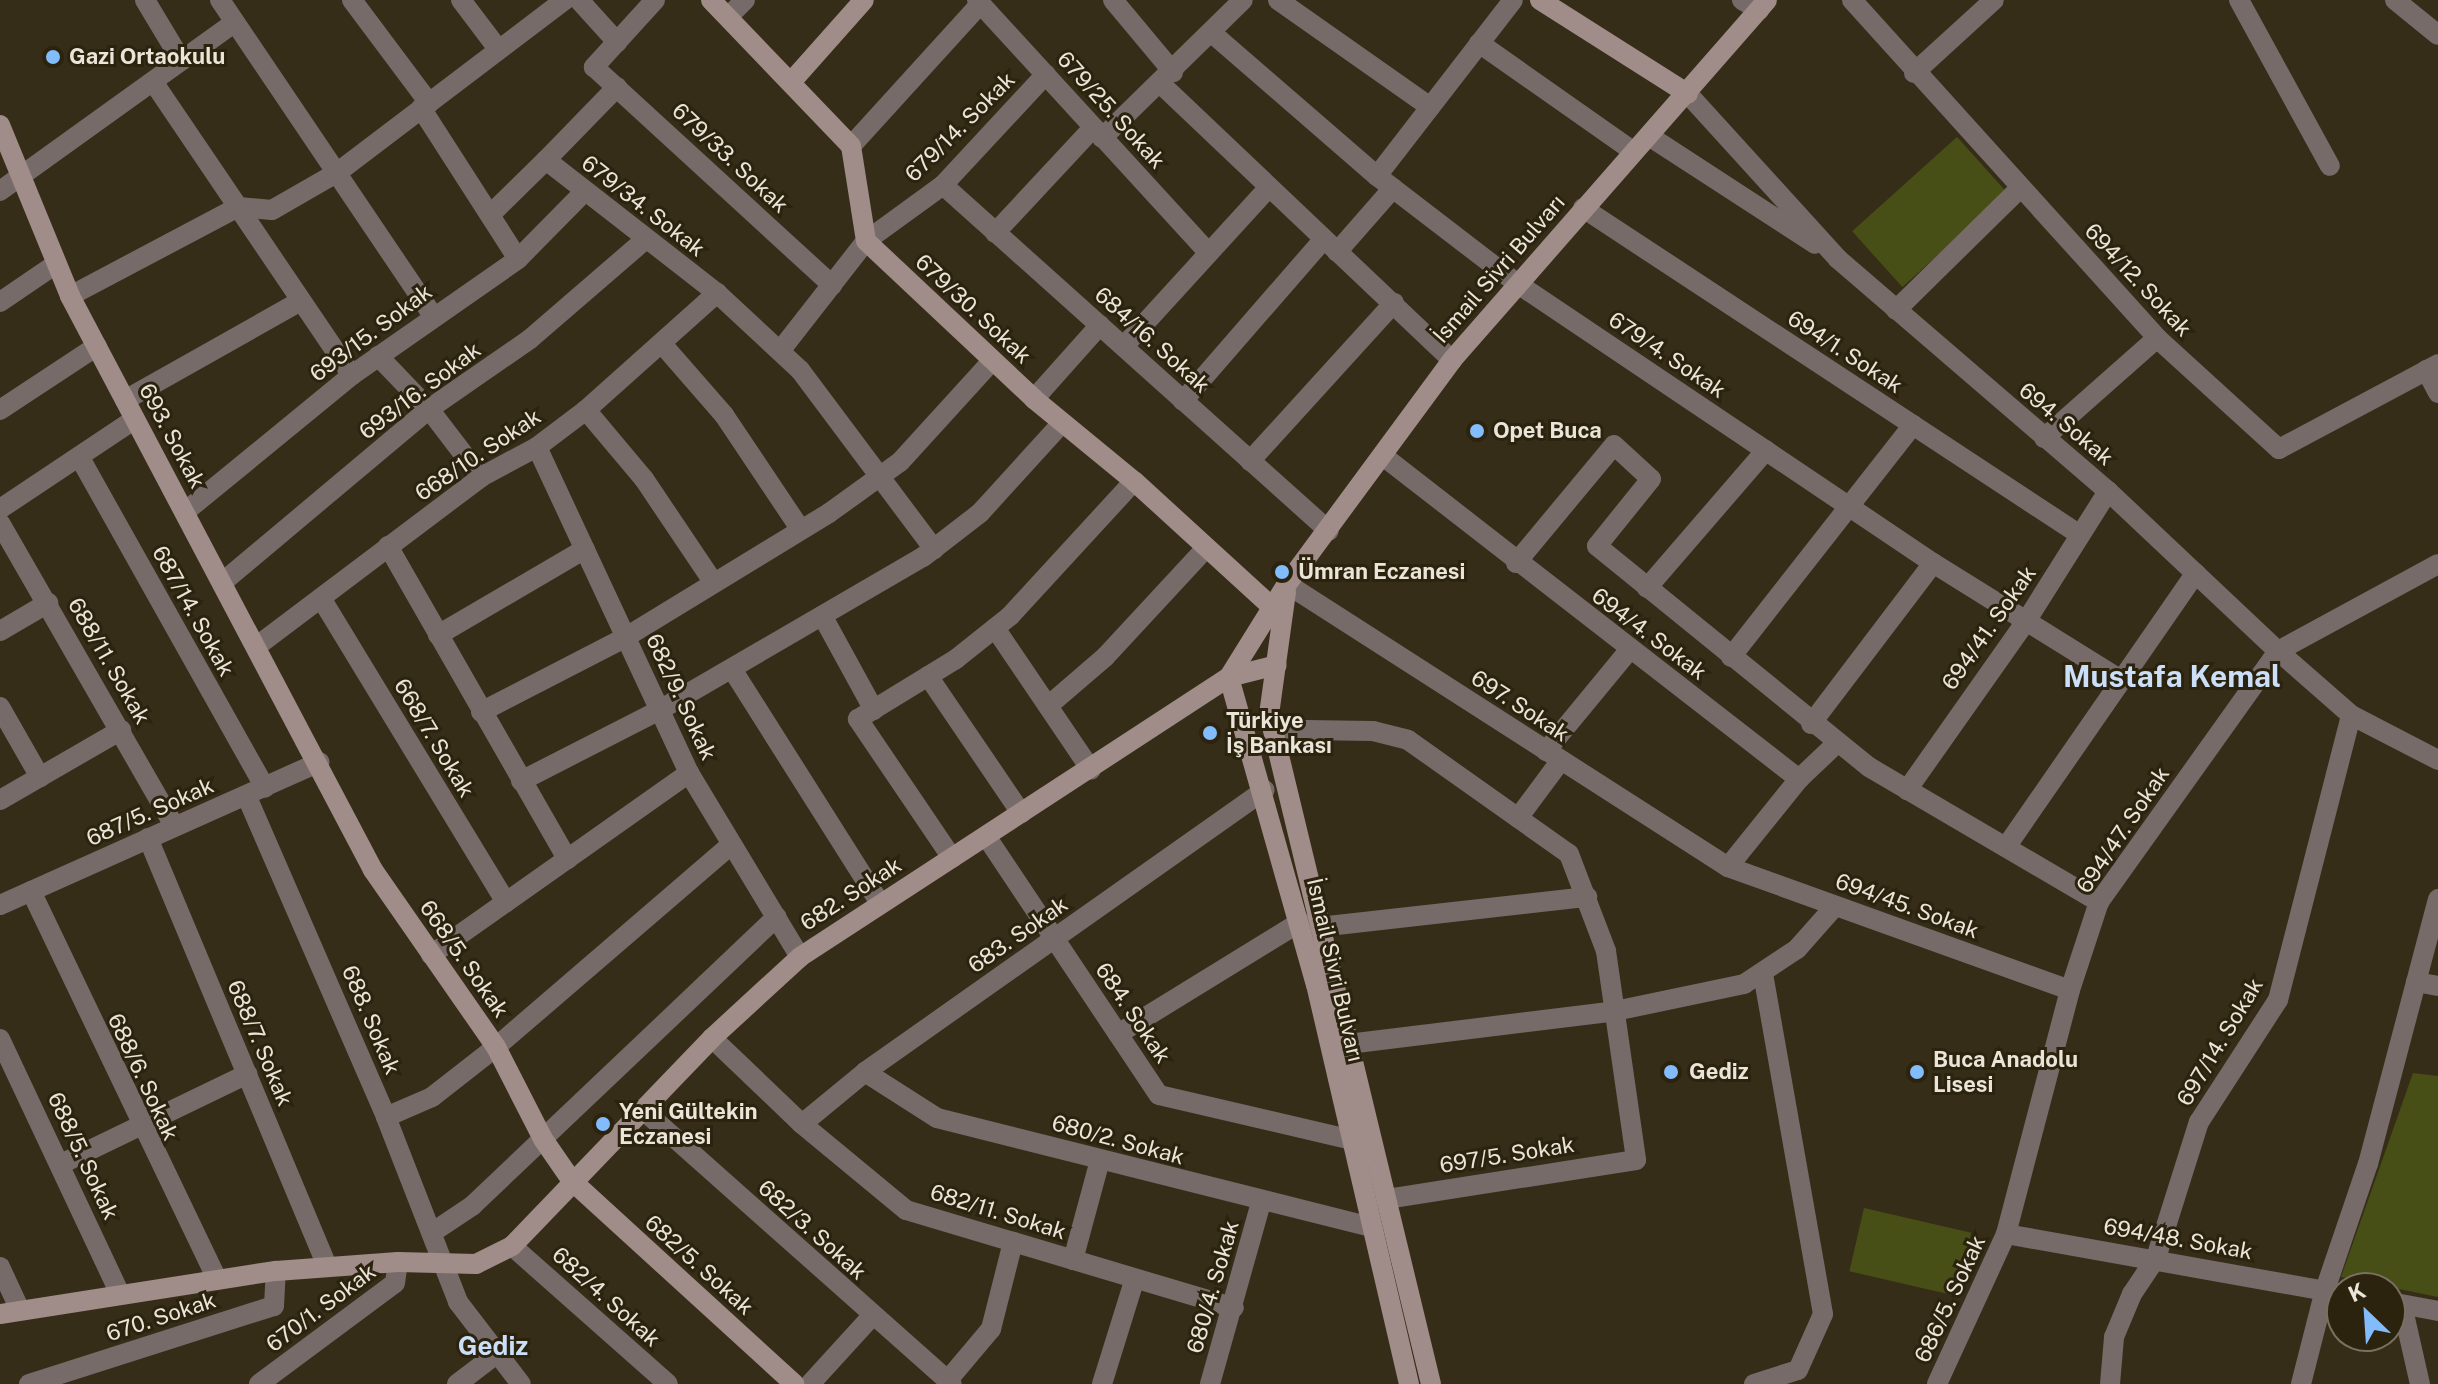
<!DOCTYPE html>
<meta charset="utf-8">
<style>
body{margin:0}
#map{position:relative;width:2438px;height:1384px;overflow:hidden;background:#362d19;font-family:"Public Sans",sans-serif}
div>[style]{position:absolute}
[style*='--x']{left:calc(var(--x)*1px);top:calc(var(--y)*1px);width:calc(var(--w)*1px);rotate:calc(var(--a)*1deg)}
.green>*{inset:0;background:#484f16;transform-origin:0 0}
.street>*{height:20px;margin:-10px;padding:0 10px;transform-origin:10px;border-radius:10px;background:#776b69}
.secondary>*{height:20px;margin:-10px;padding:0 10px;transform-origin:10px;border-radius:10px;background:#a08c89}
.dots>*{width:22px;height:22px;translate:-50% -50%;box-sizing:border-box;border:4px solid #2c230f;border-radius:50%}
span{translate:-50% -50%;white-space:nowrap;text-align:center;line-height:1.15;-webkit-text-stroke:6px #2c230f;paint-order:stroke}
.poi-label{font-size:22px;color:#eae5d8;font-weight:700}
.left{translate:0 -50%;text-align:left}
.street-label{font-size:22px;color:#eae5d8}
.quarter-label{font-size:26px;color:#cbe0f8;font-weight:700}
.district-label{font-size:30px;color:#cbe0f8;font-weight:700}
.north{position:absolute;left:2326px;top:1272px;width:80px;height:80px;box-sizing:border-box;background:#2c230f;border:2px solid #78715f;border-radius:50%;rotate:335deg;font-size:22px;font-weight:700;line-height:32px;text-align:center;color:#eae5d8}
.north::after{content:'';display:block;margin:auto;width:28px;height:36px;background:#83bcfb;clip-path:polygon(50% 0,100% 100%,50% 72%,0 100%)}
</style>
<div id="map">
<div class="green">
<i style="left:1957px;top:137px;width:75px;height:141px;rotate:48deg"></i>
<i style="clip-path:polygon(2413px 1073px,2438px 1076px,2438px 1297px,2341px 1277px)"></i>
<i style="left:1864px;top:1208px;width:110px;height:65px;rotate:13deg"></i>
</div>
<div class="street">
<i style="--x:145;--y:0;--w:70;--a:59"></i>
<i style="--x:220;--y:0;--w:381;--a:56"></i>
<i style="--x:352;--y:0;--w:129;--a:53.2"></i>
<i style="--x:461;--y:0;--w:61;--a:52.9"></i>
<i style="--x:579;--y:0;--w:57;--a:47.9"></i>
<i style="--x:655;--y:0;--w:91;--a:132.3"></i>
<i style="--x:594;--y:67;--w:323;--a:42.5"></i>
<i style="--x:977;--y:0;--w:343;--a:47.5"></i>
<i style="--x:1113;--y:0;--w:94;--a:50.2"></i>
<i style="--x:1278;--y:0;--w:186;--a:35.1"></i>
<i style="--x:1742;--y:0;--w:20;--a:30"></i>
<i style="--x:1852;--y:0;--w:455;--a:47.9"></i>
<i style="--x:2157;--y:338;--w:165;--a:42.3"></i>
<i style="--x:2279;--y:449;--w:180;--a:-28.1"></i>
<i style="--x:2239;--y:0;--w:189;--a:61.3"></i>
<i style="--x:2395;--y:0;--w:55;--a:39.1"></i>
<i style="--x:728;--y:17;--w:24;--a:-45"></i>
<i style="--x:1213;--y:34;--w:217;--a:40.9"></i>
<i style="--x:1377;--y:176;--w:174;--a:37.5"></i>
<i style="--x:1515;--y:282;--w:504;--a:33.91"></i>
<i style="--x:1933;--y:563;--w:221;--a:31.9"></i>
<i style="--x:1479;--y:43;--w:189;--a:35.1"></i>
<i style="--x:1914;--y:73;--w:108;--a:-42.4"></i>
<i style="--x:154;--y:83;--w:353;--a:55.9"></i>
<i style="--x:1162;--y:85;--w:400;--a:43.5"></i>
<i style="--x:617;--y:87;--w:102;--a:134.2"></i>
<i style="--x:546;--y:160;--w:217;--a:37.9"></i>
<i style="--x:717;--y:293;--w:113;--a:42.9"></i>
<i style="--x:800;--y:370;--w:224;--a:53.2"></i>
<i style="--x:1688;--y:94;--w:223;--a:47.7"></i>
<i style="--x:1838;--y:259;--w:356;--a:40.7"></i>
<i style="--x:2108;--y:491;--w:233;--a:43.3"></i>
<i style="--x:2278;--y:651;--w:97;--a:41.2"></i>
<i style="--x:2351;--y:715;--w:98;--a:27.3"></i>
<i style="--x:421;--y:108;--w:179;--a:57.3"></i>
<i style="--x:1649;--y:136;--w:198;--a:33"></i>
<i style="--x:1102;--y:138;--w:197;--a:-44.4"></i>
<i style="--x:851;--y:146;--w:192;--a:-47.7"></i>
<i style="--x:1377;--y:176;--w:222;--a:-52.3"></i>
<i style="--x:943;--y:185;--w:518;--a:41.87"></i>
<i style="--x:0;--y:191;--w:289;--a:-35.7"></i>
<i style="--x:1583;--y:208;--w:595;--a:33.34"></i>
<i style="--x:490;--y:215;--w:78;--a:-44.5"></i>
<i style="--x:995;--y:233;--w:142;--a:-47"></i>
<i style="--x:1337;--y:252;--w:85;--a:-48.8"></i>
<i style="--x:70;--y:296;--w:190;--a:-27.9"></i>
<i style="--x:238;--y:207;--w:34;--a:5"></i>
<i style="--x:272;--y:210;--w:76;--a:-29.9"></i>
<i style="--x:338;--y:172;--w:285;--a:-37.2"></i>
<i style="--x:0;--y:302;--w:68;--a:-34.2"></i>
<i style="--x:1896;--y:310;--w:174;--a:-44.5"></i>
<i style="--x:663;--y:345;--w:93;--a:48.9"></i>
<i style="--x:724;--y:415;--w:138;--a:56.2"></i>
<i style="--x:1124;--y:346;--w:215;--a:-47.6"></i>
<i style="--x:780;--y:351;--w:140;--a:-52"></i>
<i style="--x:866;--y:241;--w:95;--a:-36"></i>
<i style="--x:943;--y:185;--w:151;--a:-47.1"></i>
<i style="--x:378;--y:356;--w:74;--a:46.1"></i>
<i style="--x:429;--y:409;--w:86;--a:52.6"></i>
<i style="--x:2426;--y:370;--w:26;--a:62"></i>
<i style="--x:1034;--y:399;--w:99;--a:-48.3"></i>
<i style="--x:125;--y:400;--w:200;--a:-29.4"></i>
<i style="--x:1183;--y:401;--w:213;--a:-49"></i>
<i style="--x:0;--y:410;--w:116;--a:-33.4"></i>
<i style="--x:586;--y:410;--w:90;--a:50"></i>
<i style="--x:644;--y:479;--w:125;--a:56.1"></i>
<i style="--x:2044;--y:438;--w:151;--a:-41.5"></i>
<i style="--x:537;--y:447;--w:360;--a:65"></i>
<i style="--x:689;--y:773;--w:215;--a:58.9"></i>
<i style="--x:1383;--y:456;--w:527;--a:37.83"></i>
<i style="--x:1799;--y:779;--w:113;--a:128.9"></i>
<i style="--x:80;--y:458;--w:378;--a:60.7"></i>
<i style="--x:1250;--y:461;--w:214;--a:-47.7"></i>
<i style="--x:0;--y:509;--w:162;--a:-33.7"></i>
<i style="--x:186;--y:511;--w:215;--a:-39.3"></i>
<i style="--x:352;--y:375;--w:203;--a:-34.9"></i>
<i style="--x:518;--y:259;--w:93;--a:-45.4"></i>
<i style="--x:0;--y:523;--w:347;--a:60.1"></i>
<i style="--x:388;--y:546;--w:361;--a:60.2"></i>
<i style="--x:1516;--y:563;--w:153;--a:-50.3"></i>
<i style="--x:1614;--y:445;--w:50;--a:42.6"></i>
<i style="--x:1651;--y:479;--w:86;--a:128.9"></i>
<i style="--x:1597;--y:546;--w:350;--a:39.1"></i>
<i style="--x:1869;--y:767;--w:267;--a:30.4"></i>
<i style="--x:224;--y:581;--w:268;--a:-40"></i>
<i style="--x:429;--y:409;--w:123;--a:-34.7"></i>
<i style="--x:530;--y:339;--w:153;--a:-40.8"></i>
<i style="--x:1287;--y:584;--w:524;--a:32.69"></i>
<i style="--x:1728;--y:867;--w:363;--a:19.8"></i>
<i style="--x:1647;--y:588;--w:182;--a:-49.2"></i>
<i style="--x:321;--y:598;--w:356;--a:58.7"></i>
<i style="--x:823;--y:617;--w:106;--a:61.3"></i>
<i style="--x:995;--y:628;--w:171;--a:55.9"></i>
<i style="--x:0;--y:631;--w:56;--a:-30.3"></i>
<i style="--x:438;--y:635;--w:170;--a:-30.3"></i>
<i style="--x:257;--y:646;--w:281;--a:-37"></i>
<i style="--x:481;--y:477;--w:64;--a:-28.2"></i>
<i style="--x:537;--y:447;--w:61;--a:-37.1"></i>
<i style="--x:586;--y:410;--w:176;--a:-41.8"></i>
<i style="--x:1731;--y:657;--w:295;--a:-51.9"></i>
<i style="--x:732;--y:669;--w:277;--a:57.7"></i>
<i style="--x:928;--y:676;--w:166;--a:55.8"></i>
<i style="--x:1048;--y:706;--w:75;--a:-40.7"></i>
<i style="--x:1105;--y:657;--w:149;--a:-47.2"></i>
<i style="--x:0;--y:707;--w:81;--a:60.3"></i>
<i style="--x:481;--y:712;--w:163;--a:-27.3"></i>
<i style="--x:626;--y:637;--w:238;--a:-31.4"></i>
<i style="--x:829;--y:513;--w:87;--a:-35.7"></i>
<i style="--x:900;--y:462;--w:137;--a:-47.7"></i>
<i style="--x:1811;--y:724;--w:202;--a:-52.8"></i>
<i style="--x:1275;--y:738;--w:32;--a:-14"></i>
<i style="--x:1306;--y:730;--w:67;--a:0.9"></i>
<i style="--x:1373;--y:731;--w:36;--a:14"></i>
<i style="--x:1408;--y:740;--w:197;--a:35.3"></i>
<i style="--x:1569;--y:854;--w:104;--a:69.1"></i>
<i style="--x:1606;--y:951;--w:211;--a:81.8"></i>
<i style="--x:1636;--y:1160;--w:253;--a:171.1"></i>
<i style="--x:1546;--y:751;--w:132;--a:-50.5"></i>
<i style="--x:1799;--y:779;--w:52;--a:-43.5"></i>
<i style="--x:521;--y:781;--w:154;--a:-27.1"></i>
<i style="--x:658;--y:711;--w:306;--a:-30.2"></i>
<i style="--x:923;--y:557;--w:72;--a:-37.7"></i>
<i style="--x:980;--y:513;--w:120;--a:-47.7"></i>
<i style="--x:1907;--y:790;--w:204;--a:-54.8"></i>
<i style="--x:2025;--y:623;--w:156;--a:-57.8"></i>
<i style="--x:247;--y:797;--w:349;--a:66.5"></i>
<i style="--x:386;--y:1117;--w:199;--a:68.7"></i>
<i style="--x:458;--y:1302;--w:103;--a:52.5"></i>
<i style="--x:0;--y:800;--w:140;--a:-30"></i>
<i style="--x:1518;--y:818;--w:72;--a:-53.4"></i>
<i style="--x:986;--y:836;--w:311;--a:56.3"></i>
<i style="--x:1159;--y:1095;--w:194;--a:13.1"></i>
<i style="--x:148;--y:838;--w:464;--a:67.3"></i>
<i style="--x:2006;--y:847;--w:333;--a:-55.3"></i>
<i style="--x:952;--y:858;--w:168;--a:-124.1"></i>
<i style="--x:858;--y:719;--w:115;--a:-31.5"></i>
<i style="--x:956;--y:659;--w:69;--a:-38.5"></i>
<i style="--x:1010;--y:616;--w:183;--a:-47.4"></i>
<i style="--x:31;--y:891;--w:431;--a:64.4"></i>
<i style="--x:0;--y:905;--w:350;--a:-24.1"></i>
<i style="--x:1319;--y:927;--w:270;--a:-6.4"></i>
<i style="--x:431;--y:955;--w:316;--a:-35.2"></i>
<i style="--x:2416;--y:982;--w:22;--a:10"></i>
<i style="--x:1118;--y:1034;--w:214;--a:-31.6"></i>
<i style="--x:712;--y:1038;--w:124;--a:43.7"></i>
<i style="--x:802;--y:1124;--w:135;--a:39.6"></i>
<i style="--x:906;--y:1210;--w:342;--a:16.6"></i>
<i style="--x:0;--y:1039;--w:282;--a:64.8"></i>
<i style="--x:1348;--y:1044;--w:269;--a:-7"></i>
<i style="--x:1615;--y:1011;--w:132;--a:-11.8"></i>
<i style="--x:1744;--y:984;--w:64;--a:-33.4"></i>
<i style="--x:1797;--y:949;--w:57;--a:-48.5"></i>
<i style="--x:865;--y:1072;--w:85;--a:32.6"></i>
<i style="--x:937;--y:1118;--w:447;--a:14.1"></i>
<i style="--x:642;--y:1109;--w:414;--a:41.6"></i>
<i style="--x:386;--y:1117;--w:50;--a:-23.5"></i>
<i style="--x:432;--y:1097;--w:81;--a:-38"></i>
<i style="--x:496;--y:1047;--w:311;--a:-40.7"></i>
<i style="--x:802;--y:1124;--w:82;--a:-39.5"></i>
<i style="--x:865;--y:1072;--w:489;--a:-35.2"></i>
<i style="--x:61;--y:1164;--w:207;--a:-25.8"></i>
<i style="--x:433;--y:1232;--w:47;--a:-33.7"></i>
<i style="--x:472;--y:1206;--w:420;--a:-43.5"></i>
<i style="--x:2006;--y:1234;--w:341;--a:10.1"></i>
<i style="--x:512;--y:1246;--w:208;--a:41.5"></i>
<i style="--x:1073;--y:1260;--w:104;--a:-74.9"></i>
<i style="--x:0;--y:1267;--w:47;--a:65.1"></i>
<i style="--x:2390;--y:1302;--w:49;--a:10.6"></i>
<i style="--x:2402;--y:1305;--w:81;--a:77.2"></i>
<i style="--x:948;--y:1380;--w:67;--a:-49.9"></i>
<i style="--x:991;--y:1329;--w:90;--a:-75.8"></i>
<i style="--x:29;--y:1384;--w:257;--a:-17.7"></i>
<i style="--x:274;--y:1306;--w:35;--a:-87"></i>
<i style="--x:259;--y:1384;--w:169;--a:-36.6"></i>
<i style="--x:395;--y:1283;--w:21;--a:-82"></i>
<i style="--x:457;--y:1384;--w:53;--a:-37.3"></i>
<i style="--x:810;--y:1384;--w:92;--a:-47.6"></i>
<i style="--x:1102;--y:1384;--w:108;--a:-72.7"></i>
<i style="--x:1210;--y:1384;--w:188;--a:-74.3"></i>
<i style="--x:1754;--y:1384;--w:46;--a:-17.7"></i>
<i style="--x:1798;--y:1370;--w:61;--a:-65.9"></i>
<i style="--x:1823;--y:1314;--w:347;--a:-100"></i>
<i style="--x:1937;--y:1384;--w:165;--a:-65.3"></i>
<i style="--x:2006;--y:1234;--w:252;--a:-75.3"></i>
<i style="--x:2070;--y:990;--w:93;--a:-71.8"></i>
<i style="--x:2099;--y:902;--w:308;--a:-54.5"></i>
<i style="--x:2278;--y:651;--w:182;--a:-28.5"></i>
<i style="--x:2110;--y:1384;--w:47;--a:-85.1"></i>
<i style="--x:2114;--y:1337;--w:47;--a:-67.3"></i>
<i style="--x:2132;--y:1294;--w:43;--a:-56.3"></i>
<i style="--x:2156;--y:1258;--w:143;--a:-72.5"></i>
<i style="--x:2199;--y:1122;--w:145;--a:-57.1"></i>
<i style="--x:2278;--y:1000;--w:294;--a:-75.6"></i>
<i style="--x:2301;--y:1384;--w:97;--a:-75.7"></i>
<i style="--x:2325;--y:1290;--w:133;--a:-71.2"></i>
<i style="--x:2368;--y:1164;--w:274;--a:-75.2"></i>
</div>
<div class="secondary">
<i style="--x:711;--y:0;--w:202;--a:46.2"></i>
<i style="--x:851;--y:146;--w:96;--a:81"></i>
<i style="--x:866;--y:241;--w:231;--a:43.2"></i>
<i style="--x:1034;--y:399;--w:129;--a:39.4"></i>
<i style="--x:1134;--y:481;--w:188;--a:42.4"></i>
<i style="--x:1540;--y:0;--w:175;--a:32.4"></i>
<i style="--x:792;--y:81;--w:108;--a:-48.4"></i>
<i style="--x:0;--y:125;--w:185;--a:67.7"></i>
<i style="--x:70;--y:296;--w:649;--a:62.17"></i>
<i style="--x:373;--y:870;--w:216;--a:55.2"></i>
<i style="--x:496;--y:1047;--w:103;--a:62.9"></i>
<i style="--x:543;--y:1139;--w:51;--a:55.4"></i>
<i style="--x:572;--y:1181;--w:301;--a:42.4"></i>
<i style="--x:1286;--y:592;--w:123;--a:97.9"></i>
<i style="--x:1269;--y:714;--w:689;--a:76.41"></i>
<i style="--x:0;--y:1314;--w:279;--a:-8.9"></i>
<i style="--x:276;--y:1271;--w:122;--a:-4.2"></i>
<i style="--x:398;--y:1262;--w:78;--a:1.5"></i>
<i style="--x:476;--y:1264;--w:40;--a:-26.6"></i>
<i style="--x:512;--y:1246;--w:289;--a:-46.1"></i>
<i style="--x:712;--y:1038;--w:120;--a:-42.6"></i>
<i style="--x:800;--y:957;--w:512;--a:-33.13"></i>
<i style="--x:1229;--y:677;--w:49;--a:-14"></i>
<i style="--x:1409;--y:1384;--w:410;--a:-103.1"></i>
<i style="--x:1316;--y:985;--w:320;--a:-105.8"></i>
<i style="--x:1229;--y:677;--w:110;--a:-58.1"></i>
<i style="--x:1287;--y:584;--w:278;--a:-53.6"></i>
<i style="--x:1452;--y:360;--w:478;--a:-48.8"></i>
</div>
<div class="dots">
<i style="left:53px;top:57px;background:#83bcfb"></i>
<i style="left:1477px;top:431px;background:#83bcfb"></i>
<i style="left:1282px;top:572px;background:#83bcfb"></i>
<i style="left:1210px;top:733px;background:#83bcfb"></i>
<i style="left:1671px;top:1072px;background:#83bcfb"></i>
<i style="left:1917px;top:1072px;background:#83bcfb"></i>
<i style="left:603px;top:1124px;background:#83bcfb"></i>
</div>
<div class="poi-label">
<span class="left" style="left:69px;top:57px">Gazi Ortaokulu</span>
<span class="left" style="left:1493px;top:431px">Opet Buca</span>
<span class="left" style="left:1298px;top:572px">Ümran Eczanesi</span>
<span class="left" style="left:1226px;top:733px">Türkiye<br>İş Bankası</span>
<span class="left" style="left:1933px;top:1072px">Buca Anadolu<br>Lisesi</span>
<span class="left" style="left:1689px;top:1072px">Gediz</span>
<span class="left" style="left:619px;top:1124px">Yeni Gültekin<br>Eczanesi</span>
</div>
<div class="street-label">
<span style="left:1111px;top:110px;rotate:48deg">679/25. Sokak</span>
<span style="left:960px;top:127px;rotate:-45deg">679/14. Sokak</span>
<span style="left:730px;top:158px;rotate:43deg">679/33. Sokak</span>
<span style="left:643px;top:206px;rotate:38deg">679/34. Sokak</span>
<span style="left:1499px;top:269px;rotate:-49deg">İsmail Sivri Bulvarı</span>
<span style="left:2138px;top:280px;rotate:47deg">694/12. Sokak</span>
<span style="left:973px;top:309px;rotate:43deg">679/30. Sokak</span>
<span style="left:371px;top:333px;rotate:-37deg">693/15. Sokak</span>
<span style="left:1152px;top:340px;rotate:42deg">684/16. Sokak</span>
<span style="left:1845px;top:352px;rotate:33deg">694/1. Sokak</span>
<span style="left:1667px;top:355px;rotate:34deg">679/4. Sokak</span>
<span style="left:420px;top:391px;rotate:-37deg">693/16. Sokak</span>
<span style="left:2066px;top:424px;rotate:40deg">694. Sokak</span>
<span style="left:172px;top:436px;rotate:62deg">693. Sokak</span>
<span style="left:478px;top:455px;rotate:-34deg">668/10. Sokak</span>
<span style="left:193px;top:611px;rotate:61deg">687/14. Sokak</span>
<span style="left:1989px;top:628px;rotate:-55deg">694/41. Sokak</span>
<span style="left:1649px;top:634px;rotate:37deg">694/4. Sokak</span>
<span style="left:109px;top:661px;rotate:60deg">688/11. Sokak</span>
<span style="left:681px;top:697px;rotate:65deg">682/9. Sokak</span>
<span style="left:1520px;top:706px;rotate:33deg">697. Sokak</span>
<span style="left:434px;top:738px;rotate:59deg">668/7. Sokak</span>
<span style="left:150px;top:812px;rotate:-24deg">687/5. Sokak</span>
<span style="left:2123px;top:830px;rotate:-56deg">694/47. Sokak</span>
<span style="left:851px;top:894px;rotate:-33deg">682. Sokak</span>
<span style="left:1907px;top:906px;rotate:20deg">694/45. Sokak</span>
<span style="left:1018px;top:935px;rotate:-35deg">683. Sokak</span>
<span style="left:464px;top:959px;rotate:55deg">668/5. Sokak</span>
<span style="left:1335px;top:970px;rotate:77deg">İsmail Sivri Bulvarı</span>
<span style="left:1133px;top:1013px;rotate:56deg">684. Sokak</span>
<span style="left:371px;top:1020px;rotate:67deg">688. Sokak</span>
<span style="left:2220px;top:1042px;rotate:-59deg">697/14. Sokak</span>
<span style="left:260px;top:1043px;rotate:67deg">688/7. Sokak</span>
<span style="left:143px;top:1077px;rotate:65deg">688/6. Sokak</span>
<span style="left:1118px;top:1140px;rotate:15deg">680/2. Sokak</span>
<span style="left:1507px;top:1155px;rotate:-9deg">697/5. Sokak</span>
<span style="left:83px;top:1156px;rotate:65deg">688/5. Sokak</span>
<span style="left:998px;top:1212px;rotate:17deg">682/11. Sokak</span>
<span style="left:812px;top:1230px;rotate:42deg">682/3. Sokak</span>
<span style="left:2178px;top:1239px;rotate:10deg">694/48. Sokak</span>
<span style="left:699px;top:1265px;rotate:42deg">682/5. Sokak</span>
<span style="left:1213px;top:1287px;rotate:-74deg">680/4. Sokak</span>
<span style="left:606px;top:1297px;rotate:42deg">682/4. Sokak</span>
<span style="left:1950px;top:1299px;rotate:-65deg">686/5. Sokak</span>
<span style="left:321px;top:1308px;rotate:-37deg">670/1. Sokak</span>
<span style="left:161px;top:1317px;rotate:-18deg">670. Sokak</span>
</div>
<div class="quarter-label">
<span style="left:493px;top:1346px">Gediz</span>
</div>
<div class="district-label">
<span style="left:2172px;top:676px">Mustafa Kemal</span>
</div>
<div class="north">K</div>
</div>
